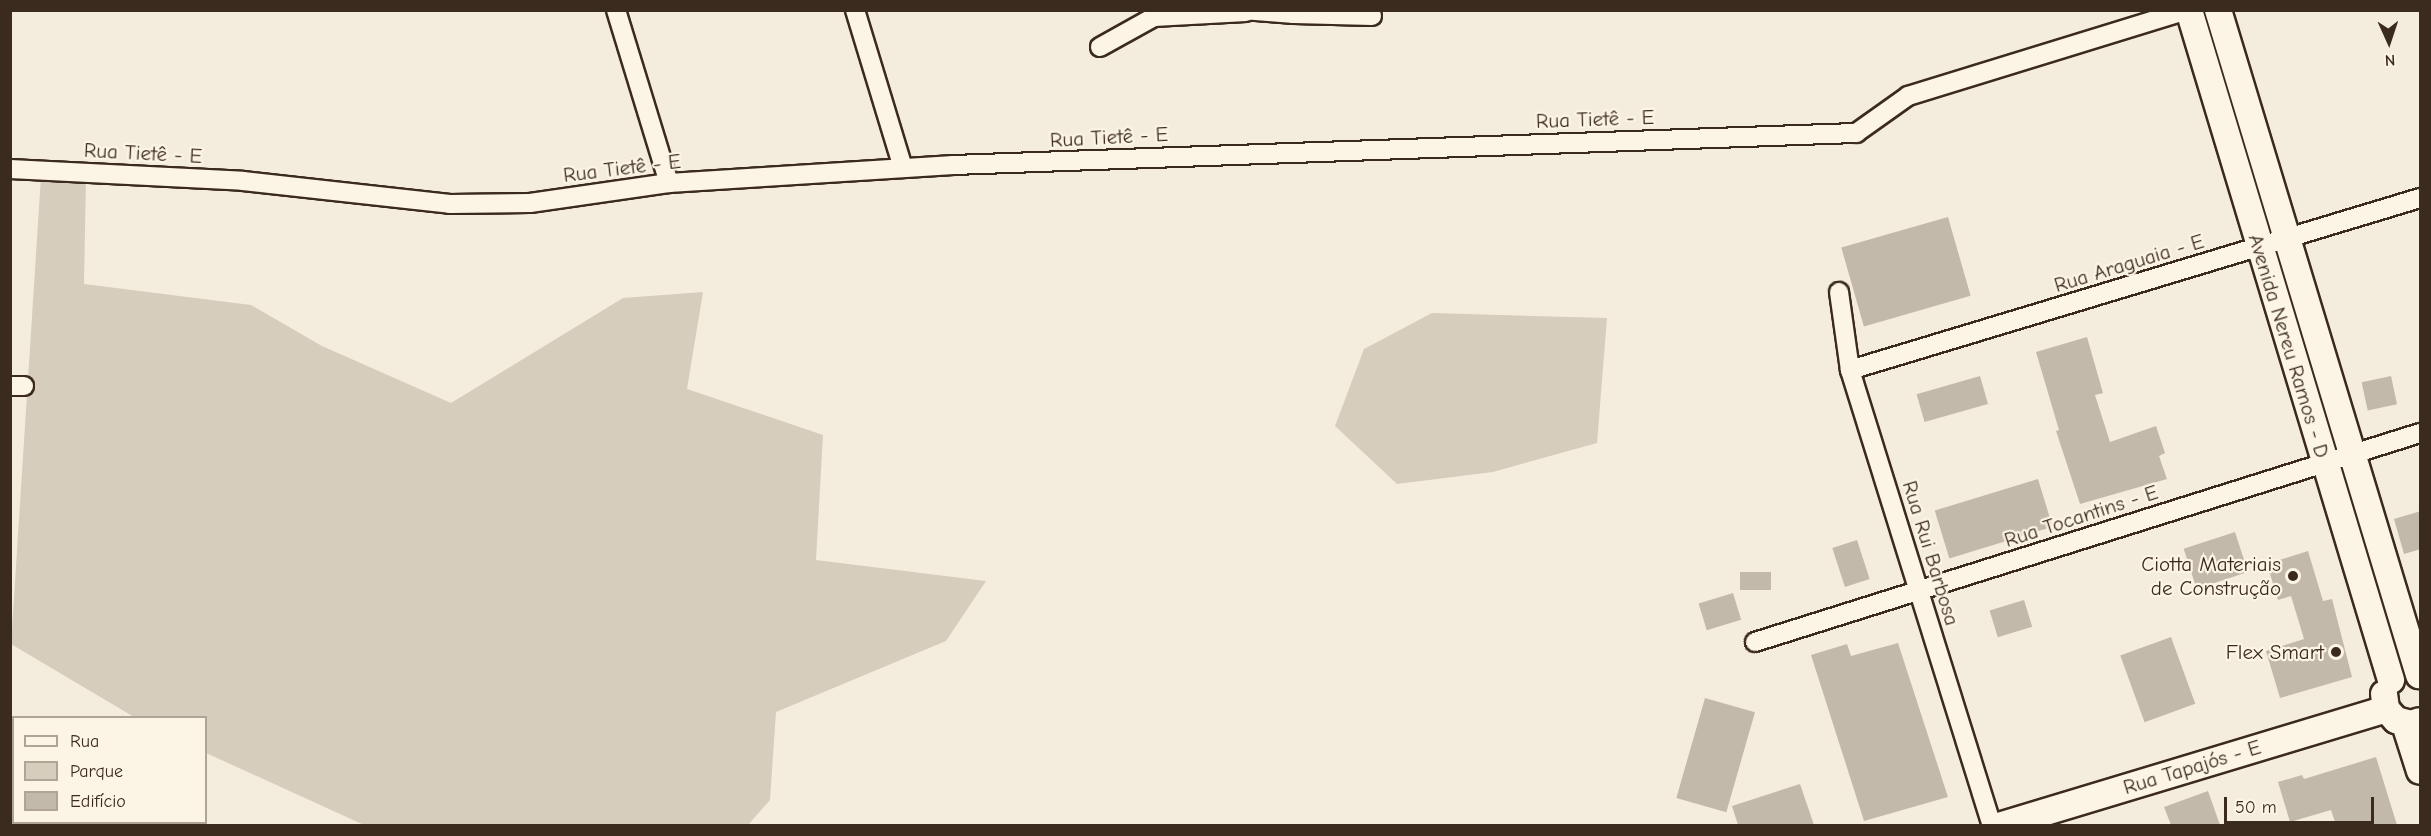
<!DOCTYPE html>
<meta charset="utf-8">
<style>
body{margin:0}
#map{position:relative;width:2431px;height:836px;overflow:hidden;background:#f4eddd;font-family:"Comic Neue",sans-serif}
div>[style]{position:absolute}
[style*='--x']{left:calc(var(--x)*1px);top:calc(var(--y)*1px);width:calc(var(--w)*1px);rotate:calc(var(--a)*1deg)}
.green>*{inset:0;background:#d6cdbd}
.building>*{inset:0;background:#c3b9aa;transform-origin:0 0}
.roads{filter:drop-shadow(2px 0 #3b2a1e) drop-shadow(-2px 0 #3b2a1e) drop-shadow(0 2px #3b2a1e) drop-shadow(0 -2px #3b2a1e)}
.street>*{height:18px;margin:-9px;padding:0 9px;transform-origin:9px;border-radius:9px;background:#fcf5e5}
.secondary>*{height:26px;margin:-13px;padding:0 13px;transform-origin:13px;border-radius:13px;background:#fcf5e5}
.dots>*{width:16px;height:16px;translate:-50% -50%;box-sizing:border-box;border:3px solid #fcf5e5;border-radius:50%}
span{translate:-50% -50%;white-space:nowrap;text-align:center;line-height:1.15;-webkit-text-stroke:4.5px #fcf5e5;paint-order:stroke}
.street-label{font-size:21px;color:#3b2a1e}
.poi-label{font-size:21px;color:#3b2a1e}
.right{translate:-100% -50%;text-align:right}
.frame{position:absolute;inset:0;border:12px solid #3b2a1e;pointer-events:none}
.legend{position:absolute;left:12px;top:716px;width:195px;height:108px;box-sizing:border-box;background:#fcf5e5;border:2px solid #afa495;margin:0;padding:8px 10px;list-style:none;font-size:18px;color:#3b2a1e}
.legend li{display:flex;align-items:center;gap:12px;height:30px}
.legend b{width:30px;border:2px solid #afa495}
.north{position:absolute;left:2359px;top:12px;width:60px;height:60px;-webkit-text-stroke:4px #fcf5e5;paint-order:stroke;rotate:177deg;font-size:16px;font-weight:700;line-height:24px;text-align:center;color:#3b2a1e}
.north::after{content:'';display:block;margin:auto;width:21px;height:27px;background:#3b2a1e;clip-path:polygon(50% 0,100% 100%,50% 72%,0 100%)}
.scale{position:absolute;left:2224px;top:797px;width:150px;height:27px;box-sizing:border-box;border:3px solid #3b2a1e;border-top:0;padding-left:8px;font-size:18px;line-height:21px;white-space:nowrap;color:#3b2a1e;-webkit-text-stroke:4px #fcf5e5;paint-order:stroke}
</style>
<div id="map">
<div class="green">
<i style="clip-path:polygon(41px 176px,86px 177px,84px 284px,251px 305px,322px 346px,451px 403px,623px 298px,703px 292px,687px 389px,823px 435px,816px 560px,986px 581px,946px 641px,776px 712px,770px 800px,748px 825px,364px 825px,206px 753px,206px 718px,134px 717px,11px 644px)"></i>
<i style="clip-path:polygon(1432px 313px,1607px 318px,1597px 443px,1493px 472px,1397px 484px,1335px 426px,1364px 349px)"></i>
</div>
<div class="building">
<i style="left:1948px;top:217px;width:82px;height:111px;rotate:74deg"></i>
<i style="clip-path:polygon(2087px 337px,2103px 393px,2095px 395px,2110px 442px,2156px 426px,2165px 453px,2159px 456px,2167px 479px,2080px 504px,2056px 431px,2059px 430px,2036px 352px)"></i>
<i style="left:1980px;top:376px;width:29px;height:66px;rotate:74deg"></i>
<i style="left:2391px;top:376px;width:29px;height:30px;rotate:78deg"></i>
<i style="left:2038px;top:479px;width:50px;height:108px;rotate:73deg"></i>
<i style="clip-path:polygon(2421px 511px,2421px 549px,2404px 554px,2394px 519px)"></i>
<i style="left:2235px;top:532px;width:42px;height:54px;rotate:72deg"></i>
<i style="left:1857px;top:540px;width:41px;height:26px;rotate:72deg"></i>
<i style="clip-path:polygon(2308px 551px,2323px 601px,2332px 599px,2352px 677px,2280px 698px,2266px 651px,2304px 639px,2291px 596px,2278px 600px,2267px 564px)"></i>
<i style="left:1771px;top:572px;width:18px;height:31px;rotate:90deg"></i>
<i style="left:1733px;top:593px;width:28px;height:36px;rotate:73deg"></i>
<i style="left:2024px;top:600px;width:28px;height:36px;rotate:73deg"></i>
<i style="left:2171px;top:637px;width:71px;height:54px;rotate:70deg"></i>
<i style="clip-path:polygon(1898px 643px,1948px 797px,1864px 821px,1811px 655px,1847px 644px,1851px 656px)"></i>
<i style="left:1705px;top:698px;width:52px;height:104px;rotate:16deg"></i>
<i style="clip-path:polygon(2376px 757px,2397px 825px,2336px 825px,2331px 810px,2290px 822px,2278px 782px,2302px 775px,2304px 779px)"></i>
<i style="clip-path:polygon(1800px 784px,1814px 825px,1738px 825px,1732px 806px)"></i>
<i style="clip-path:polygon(2208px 791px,2220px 825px,2171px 825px,2164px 807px)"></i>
</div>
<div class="roads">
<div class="street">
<i style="--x:616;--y:10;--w:181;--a:73"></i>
<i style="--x:855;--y:10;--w:165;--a:73.1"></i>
<i style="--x:1243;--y:10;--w:51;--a:4.5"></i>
<i style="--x:1294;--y:14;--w:10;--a:-24"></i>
<i style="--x:1294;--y:14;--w:78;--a:1.5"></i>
<i style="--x:1154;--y:17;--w:92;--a:-3.1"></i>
<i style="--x:1100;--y:47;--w:62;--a:-29.1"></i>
<i style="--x:1154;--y:17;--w:8;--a:-60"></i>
<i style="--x:10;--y:169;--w:233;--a:2.9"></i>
<i style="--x:243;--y:181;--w:208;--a:6.3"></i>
<i style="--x:450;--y:204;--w:80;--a:-0.7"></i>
<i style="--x:530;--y:203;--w:140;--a:-8.2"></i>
<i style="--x:669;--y:183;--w:285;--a:-3.6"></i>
<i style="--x:953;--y:165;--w:904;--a:-2.03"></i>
<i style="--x:1856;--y:133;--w:64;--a:-35.4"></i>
<i style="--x:1908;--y:96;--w:293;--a:-17.1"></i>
<i style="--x:1839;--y:292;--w:79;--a:82"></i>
<i style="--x:1850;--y:370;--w:478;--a:72.7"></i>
<i style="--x:1850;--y:370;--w:595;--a:-16.79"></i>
<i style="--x:10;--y:386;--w:14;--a:0"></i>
<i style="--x:1755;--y:642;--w:697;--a:-17.45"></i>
</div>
<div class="secondary">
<i style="--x:2189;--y:10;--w:700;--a:73.22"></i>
<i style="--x:2218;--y:10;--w:695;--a:73.18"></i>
<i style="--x:2384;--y:694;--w:15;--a:82"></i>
<i style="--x:2386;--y:709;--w:15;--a:48"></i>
<i style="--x:2396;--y:720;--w:16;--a:15"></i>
<i style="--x:2411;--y:724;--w:9;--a:-18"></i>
<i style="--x:2405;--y:724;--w:49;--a:72.3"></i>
<i style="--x:1999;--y:826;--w:404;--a:-16.8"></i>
</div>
</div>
<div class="dots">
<i style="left:2293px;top:576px;background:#3b2a1e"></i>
<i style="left:2336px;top:652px;background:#3b2a1e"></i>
</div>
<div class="street-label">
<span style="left:1595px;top:119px;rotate:-2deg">Rua Tietê - E</span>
<span style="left:1109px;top:137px;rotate:-3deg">Rua Tietê - E</span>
<span style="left:143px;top:153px;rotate:3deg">Rua Tietê - E</span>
<span style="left:622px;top:168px;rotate:-7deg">Rua Tietê - E</span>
<span style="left:2129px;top:263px;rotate:-17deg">Rua Araguaia - E</span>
<span style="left:2289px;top:346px;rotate:73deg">Avenida Nereu Ramos - D</span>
<span style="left:2081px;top:516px;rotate:-18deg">Rua Tocantins - E</span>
<span style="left:1931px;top:553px;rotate:73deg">Rua Rui Barbosa</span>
<span style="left:2192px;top:767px;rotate:-17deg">Rua Tapajós - E</span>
</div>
<div class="poi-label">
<span class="right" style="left:2281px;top:576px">Ciotta Materiais<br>de Construção</span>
<span class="right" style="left:2324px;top:652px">Flex Smart</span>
</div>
<div class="frame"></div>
<ul class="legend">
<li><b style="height:8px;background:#fcf5e5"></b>Rua</li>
<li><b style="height:16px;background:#d6cdbd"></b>Parque</li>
<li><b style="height:16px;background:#c3b9aa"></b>Edifício</li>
</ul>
<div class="north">N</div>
<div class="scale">50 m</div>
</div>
